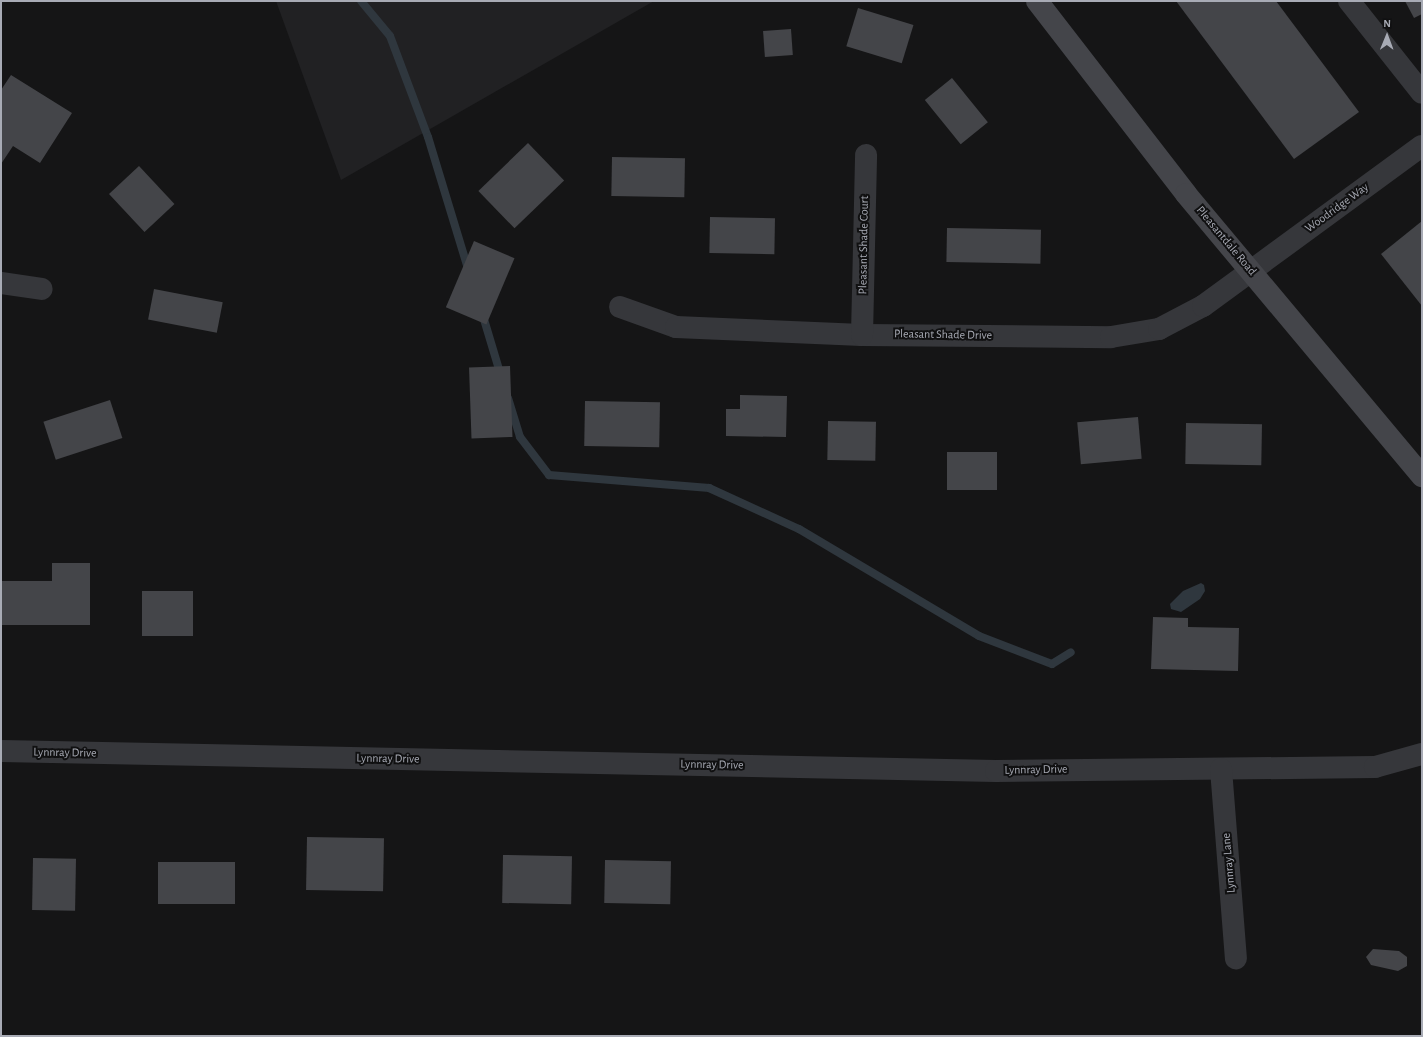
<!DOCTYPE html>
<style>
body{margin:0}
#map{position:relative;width:1423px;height:1037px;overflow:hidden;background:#151516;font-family:"Alegreya Sans",sans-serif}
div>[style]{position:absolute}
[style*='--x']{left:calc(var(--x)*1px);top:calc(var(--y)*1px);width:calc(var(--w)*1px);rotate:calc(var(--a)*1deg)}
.built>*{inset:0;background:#212123}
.water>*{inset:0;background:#2f373e}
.stream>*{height:8px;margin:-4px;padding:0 4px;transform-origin:4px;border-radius:4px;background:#2f373e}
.building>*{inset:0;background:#444549;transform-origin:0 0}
.street>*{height:22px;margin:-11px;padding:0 11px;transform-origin:11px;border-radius:11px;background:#36373b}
.secondary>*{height:22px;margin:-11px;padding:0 11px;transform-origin:11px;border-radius:11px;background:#44454a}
span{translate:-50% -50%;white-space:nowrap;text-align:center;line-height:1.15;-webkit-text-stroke:4px #101011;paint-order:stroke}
.street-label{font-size:12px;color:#a8abb5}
.frame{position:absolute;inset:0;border:2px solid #a8abb5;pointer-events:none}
.north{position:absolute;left:1367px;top:16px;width:40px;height:40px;-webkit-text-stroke:3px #101011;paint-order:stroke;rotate:1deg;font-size:11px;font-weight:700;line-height:16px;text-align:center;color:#a8abb5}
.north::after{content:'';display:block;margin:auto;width:14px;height:18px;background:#a8abb5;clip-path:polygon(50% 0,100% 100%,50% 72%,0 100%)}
</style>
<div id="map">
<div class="built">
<i style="clip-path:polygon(276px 1px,654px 1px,341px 180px)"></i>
</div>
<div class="water">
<i style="clip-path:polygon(1201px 583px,1204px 585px,1205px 591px,1200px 599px,1181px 612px,1171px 609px,1170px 604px,1183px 591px)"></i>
</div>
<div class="stream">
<i style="--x:361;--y:1;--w:45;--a:50.4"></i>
<i style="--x:390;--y:36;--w:108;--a:69.4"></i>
<i style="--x:428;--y:137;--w:138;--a:73.1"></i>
<i style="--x:483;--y:316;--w:63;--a:73.3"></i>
<i style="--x:508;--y:398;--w:41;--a:72.9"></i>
<i style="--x:520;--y:437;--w:48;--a:52.7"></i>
<i style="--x:549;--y:475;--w:161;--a:4.6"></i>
<i style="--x:709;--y:488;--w:99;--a:24.5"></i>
<i style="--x:799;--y:529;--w:209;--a:30.7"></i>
<i style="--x:979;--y:636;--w:78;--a:21"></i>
<i style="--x:1052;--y:664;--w:22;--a:-32"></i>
</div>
<div class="building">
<i style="clip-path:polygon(1176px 1px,1276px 1px,1359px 112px,1294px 159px)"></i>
<i style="clip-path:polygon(1405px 1px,1422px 1px,1422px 14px,1414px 18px)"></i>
<i style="left:858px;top:8px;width:58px;height:40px;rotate:17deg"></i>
<i style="left:791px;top:29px;width:26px;height:28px;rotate:86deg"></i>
<i style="clip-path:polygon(11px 75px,72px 113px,40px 163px,13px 146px,1px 164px,1px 90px)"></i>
<i style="left:952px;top:78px;width:57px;height:35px;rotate:51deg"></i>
<i style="left:528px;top:143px;width:52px;height:69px;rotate:46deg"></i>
<i style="left:612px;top:157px;width:73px;height:39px;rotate:1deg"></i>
<i style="left:139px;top:166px;width:52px;height:41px;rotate:47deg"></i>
<i style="left:710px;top:217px;width:65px;height:36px;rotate:1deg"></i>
<i style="clip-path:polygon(1422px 221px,1422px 306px,1381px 254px)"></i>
<i style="left:947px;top:228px;width:94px;height:34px;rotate:1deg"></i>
<i style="left:474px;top:241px;width:44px;height:72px;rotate:23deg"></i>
<i style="left:154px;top:289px;width:70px;height:31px;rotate:11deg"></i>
<i style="left:510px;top:366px;width:71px;height:41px;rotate:88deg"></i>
<i style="clip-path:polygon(740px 395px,787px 396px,786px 437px,726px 436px,726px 409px,740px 409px)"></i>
<i style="left:110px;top:400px;width:40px;height:70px;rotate:72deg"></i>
<i style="left:585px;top:401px;width:75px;height:45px;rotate:1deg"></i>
<i style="left:1138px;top:417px;width:42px;height:61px;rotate:85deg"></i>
<i style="left:828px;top:421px;width:48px;height:39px;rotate:1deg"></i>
<i style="left:1186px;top:423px;width:76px;height:41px;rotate:1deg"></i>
<i style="left:947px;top:452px;width:50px;height:38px"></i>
<i style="clip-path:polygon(52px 563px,90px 563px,90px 625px,1px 625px,1px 581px,52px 581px)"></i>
<i style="left:142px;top:591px;width:51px;height:45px"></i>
<i style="clip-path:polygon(1153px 617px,1188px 618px,1188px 627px,1239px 628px,1238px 671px,1151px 669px)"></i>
<i style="left:307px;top:837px;width:77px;height:53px;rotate:1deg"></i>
<i style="left:503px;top:855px;width:69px;height:48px;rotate:1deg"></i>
<i style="left:33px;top:858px;width:43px;height:52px;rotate:1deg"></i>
<i style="left:605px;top:860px;width:66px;height:43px;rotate:1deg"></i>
<i style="left:158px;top:862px;width:77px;height:42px"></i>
<i style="clip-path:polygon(1373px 949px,1399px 951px,1407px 957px,1407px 966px,1398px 971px,1371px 965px,1366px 957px)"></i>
</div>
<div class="street">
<i style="--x:1349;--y:1;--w:117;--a:51.6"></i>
<i style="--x:1;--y:283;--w:41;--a:8.3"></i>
<i style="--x:620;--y:307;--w:59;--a:19.7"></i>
<i style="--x:676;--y:327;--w:186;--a:2.5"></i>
<i style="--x:862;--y:335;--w:249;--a:0.5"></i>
<i style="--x:1111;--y:337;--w:49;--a:-9.5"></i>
<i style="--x:1159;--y:329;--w:50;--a:-27.6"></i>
<i style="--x:1203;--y:306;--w:271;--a:-36.2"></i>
<i style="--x:862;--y:335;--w:180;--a:-88.7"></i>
<i style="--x:1;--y:751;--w:995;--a:1.15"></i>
<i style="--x:996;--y:771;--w:379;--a:-0.6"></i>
<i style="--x:1375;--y:767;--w:49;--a:-15.5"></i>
<i style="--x:1221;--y:769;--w:190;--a:85.5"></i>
</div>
<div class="secondary">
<i style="--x:1037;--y:1;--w:244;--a:52.3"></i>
<i style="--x:1186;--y:194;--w:368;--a:50.1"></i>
</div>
<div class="street-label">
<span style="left:1337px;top:208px;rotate:-36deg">Woodridge Way</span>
<span style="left:1226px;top:241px;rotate:50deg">Pleasantdale Road</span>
<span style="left:864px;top:245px;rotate:-89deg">Pleasant Shade Court</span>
<span style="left:943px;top:335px;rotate:1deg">Pleasant Shade Drive</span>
<span style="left:65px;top:753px;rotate:1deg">Lynnray Drive</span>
<span style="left:388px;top:759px;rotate:1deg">Lynnray Drive</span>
<span style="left:712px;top:765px;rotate:1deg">Lynnray Drive</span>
<span style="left:1036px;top:770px;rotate:-1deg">Lynnray Drive</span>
<span style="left:1229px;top:863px;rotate:-95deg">Lynnray Lane</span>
</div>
<div class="frame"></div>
<div class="north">N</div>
</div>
